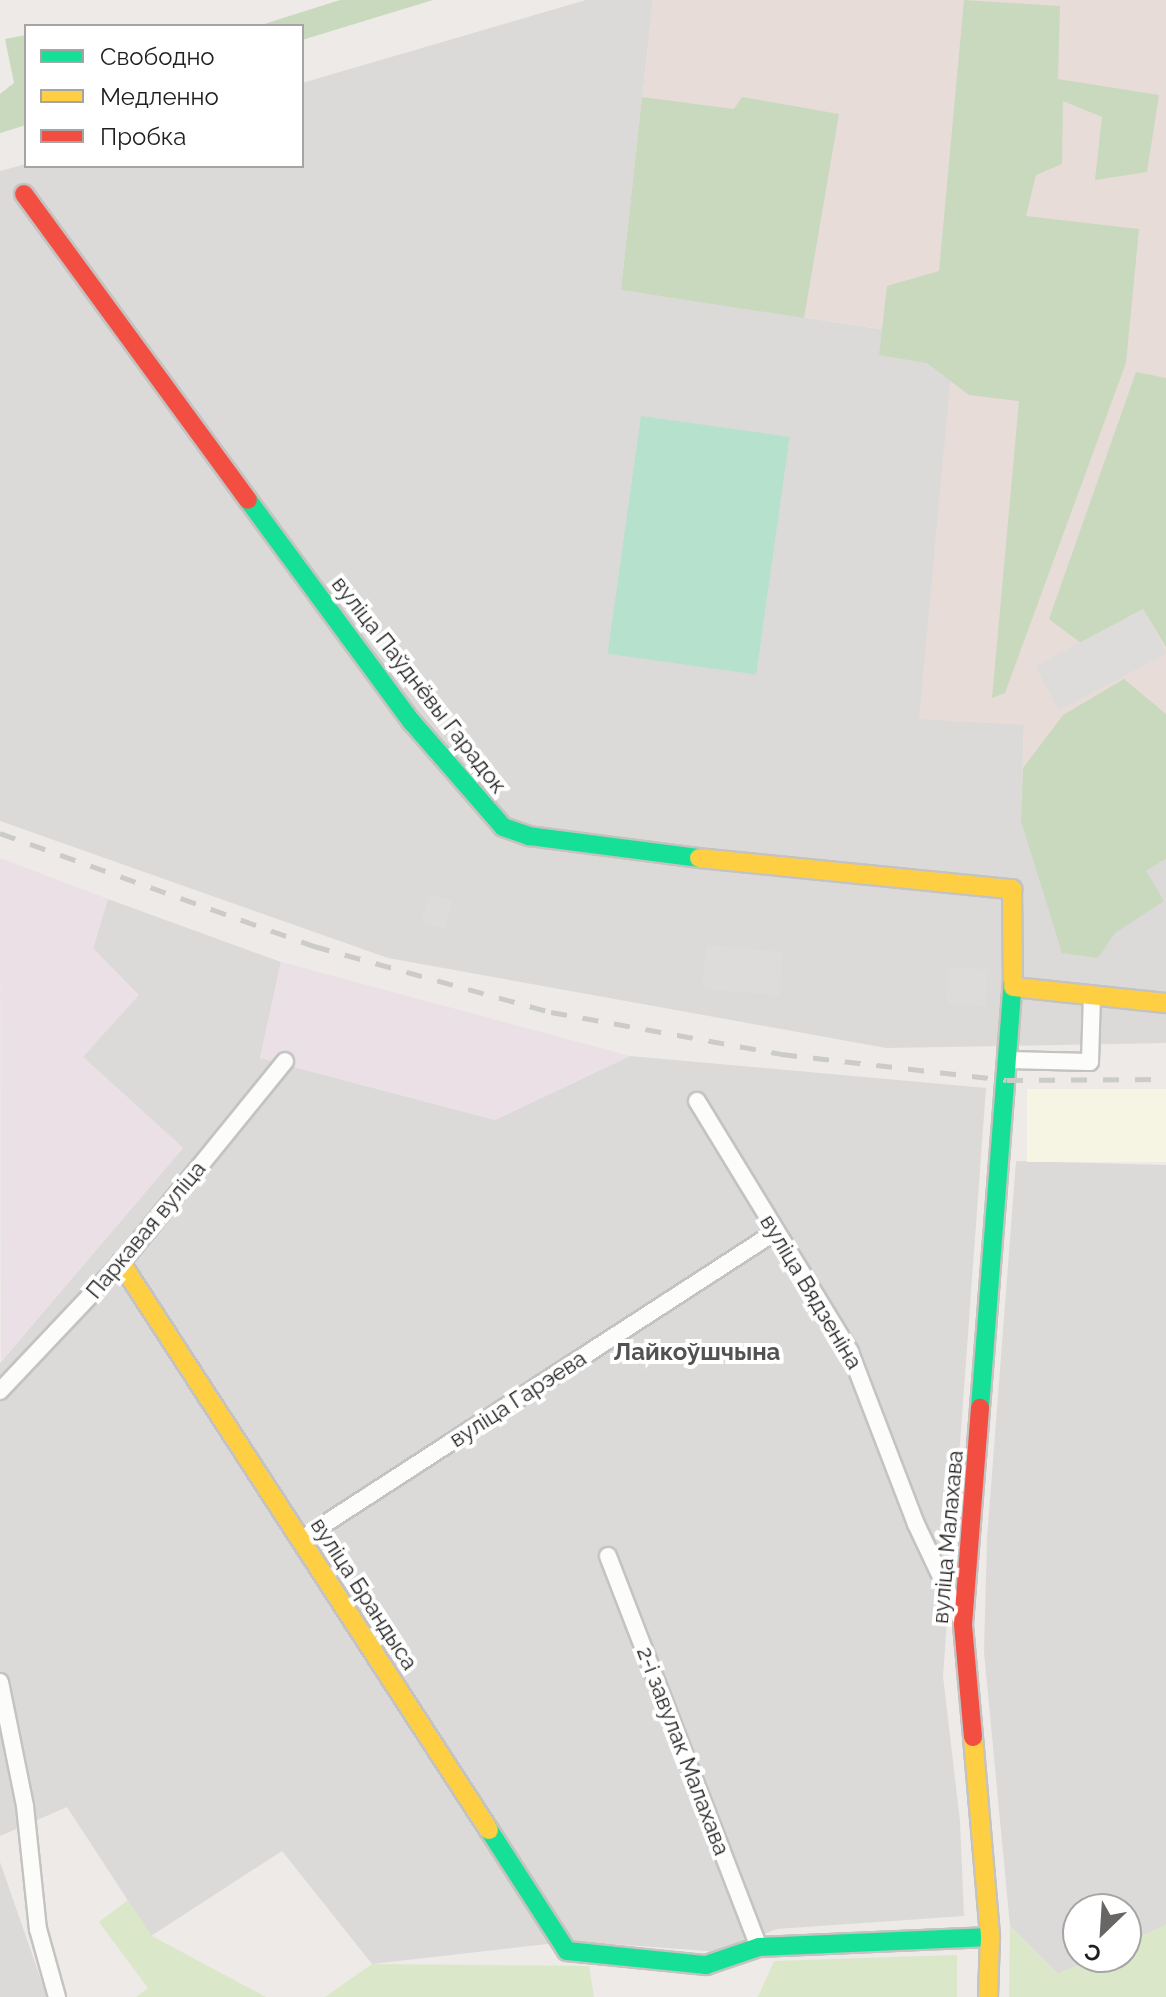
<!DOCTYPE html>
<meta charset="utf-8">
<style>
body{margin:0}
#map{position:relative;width:1166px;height:1997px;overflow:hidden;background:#edeae7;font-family:Raleway,sans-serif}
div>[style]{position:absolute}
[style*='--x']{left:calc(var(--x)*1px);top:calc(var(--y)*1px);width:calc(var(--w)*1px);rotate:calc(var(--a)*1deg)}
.residential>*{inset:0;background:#dcdad9}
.industrial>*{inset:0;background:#eae0e6}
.education>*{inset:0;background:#f6f4e3;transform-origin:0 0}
.military>*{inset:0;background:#e7dcd8}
.grass>*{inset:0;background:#dae7c8}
.forest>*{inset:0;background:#c9d9be}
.pitch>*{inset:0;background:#b5e1cd;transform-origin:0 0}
.parking>*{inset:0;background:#dddcdb;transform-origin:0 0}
.roads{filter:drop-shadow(2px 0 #c4c3c2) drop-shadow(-2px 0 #c4c3c2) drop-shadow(0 2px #c4c3c2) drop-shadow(0 -2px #c4c3c2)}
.street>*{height:16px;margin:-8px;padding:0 8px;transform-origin:8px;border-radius:8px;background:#fcfcfb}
.fast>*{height:18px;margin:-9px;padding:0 9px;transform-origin:9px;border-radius:9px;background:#16e098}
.slow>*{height:18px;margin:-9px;padding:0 9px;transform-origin:9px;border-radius:9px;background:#ffcf43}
.jam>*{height:18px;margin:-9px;padding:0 9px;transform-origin:9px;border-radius:9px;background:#f24e42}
.rail>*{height:5px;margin-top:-2.5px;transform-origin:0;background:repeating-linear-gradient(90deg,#cbcbca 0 16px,transparent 0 32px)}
span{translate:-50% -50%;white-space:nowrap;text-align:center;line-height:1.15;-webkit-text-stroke:8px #fff;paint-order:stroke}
.street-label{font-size:22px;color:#1f1f1f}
.neighbourhood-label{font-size:24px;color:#525252;font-weight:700}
.legend{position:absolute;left:24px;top:24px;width:280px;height:144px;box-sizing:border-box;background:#fff;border:2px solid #a5a5a5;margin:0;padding:10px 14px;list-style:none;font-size:24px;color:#1f1f1f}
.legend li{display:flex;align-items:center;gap:16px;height:40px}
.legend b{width:40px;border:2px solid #a5a5a5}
.north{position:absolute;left:1062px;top:1893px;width:80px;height:80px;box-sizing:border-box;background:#fff;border:2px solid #a5a5a5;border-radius:50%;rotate:205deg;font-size:22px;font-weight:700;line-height:32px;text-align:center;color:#1f1f1f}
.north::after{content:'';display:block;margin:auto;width:28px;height:36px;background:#676665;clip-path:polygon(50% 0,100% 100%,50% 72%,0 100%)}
</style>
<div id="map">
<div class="residential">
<i style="clip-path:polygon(586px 0,653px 0,621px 290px,954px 340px,1024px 725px,1021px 821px,1061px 918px,1166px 859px,1166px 1043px,886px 1048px,388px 958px,0 821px,0 171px,26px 164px,302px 166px,302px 83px)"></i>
<i style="clip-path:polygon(108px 899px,281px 962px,260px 1058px,495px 1120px,630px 1056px,986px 1088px,943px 1676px,960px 1821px,964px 1916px,777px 1929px,719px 1952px,573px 1941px,372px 1964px,282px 1851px,151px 1936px,67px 1807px,0 1836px,0 1363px,183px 1148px,83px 1057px,93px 948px)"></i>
<i style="clip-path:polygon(1016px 1161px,1166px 1165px,1166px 1925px,1126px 1943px,1126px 1909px,1078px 1909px,1078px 1957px,1096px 1957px,1058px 1974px,1010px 1926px,984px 1652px,987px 1539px)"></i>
<i style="clip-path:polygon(0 1862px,47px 1997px,0 1997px)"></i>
</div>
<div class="industrial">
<i style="clip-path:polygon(0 858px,108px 899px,93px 948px,139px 995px,83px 1057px,183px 1148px,1px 1361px)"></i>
<i style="clip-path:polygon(281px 962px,630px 1056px,495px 1120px,260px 1058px)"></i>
</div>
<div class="education">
<i style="left:1027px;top:1089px;width:139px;height:73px"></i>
</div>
<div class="military">
<i style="clip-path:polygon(653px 0,1166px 0,1166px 859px,1061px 919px,1021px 821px,1024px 725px,919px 719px,954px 340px,621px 290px)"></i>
</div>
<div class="grass">
<i style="clip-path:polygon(128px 1900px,152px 1936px,266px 1997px,136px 1997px,148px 1988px,99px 1922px)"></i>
<i style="clip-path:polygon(1166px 1925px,1166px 1997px,1009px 1997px,1010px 1926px,1058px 1974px,1096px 1957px,1126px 1957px,1126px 1943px)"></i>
<i style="clip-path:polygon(957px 1955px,957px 1997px,758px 1997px,774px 1961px)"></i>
<i style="clip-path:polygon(372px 1964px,589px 1966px,594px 1997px,325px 1997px)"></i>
</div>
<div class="forest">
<i style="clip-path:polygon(340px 0,433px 0,302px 40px,302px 26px,258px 26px)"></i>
<i style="clip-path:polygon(964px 0,1060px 6px,1058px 79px,1159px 95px,1147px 172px,1095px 180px,1102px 117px,1063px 101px,1062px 164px,1036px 175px,1026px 216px,1139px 229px,1126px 363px,1005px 693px,992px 698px,1019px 401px,969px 395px,927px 363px,879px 355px,887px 286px,939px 271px)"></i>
<i style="clip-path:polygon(26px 35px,26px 125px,0 133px,0 94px,14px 83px,5px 39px)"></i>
<i style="clip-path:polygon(642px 97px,734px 109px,742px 97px,839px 114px,804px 318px,621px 290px)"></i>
<i style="clip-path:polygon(1136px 372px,1166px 378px,1166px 647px,1143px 609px,1082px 644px,1049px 619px)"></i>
<i style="clip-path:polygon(1124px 679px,1166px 714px,1166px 859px,1146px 871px,1164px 901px,1115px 933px,1098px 958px,1062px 953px,1021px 821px,1023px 768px,1063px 715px)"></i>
</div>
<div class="pitch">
<i style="left:641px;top:416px;width:150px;height:240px;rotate:8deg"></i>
</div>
<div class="parking">
<i style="left:1143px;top:609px;width:50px;height:122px;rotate:62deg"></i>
<i style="left:429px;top:894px;width:25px;height:29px;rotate:16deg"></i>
<i style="left:706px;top:945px;width:77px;height:44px;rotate:5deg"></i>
<i style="left:949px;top:967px;width:39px;height:36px;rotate:4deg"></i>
</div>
<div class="roads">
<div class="street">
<i style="--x:1008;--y:1060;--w:82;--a:1.4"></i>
<i style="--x:1090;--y:1062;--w:67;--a:-88.3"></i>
<i style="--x:697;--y:1101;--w:294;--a:58.6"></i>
<i style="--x:850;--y:1352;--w:184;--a:69"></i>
<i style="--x:916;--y:1524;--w:105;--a:64.7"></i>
<i style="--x:0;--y:1391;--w:176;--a:-46.6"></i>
<i style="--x:121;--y:1263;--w:260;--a:-50.9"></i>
<i style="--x:300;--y:1540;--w:566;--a:-32.96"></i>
<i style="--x:608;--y:1556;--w:419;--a:68.9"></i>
<i style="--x:0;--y:1682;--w:126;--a:78.6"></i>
<i style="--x:25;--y:1806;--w:124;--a:84"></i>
<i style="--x:38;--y:1929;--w:71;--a:74.4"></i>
</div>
<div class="fast">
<i style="--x:248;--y:500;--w:275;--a:53.6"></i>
<i style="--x:411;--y:721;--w:140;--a:49"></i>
<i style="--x:503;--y:827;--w:28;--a:19"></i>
<i style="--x:529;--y:836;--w:171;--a:7.4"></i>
<i style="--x:980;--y:1408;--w:428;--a:-85.6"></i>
<i style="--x:489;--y:1830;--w:144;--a:57.2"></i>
<i style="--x:567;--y:1951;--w:140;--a:5.8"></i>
<i style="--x:706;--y:1965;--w:56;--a:-18.8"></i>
<i style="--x:759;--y:1947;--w:231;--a:-2.5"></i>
</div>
<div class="slow">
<i style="--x:699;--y:858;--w:315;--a:5.7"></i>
<i style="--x:1012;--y:889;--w:92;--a:89.4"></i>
<i style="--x:1013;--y:987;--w:154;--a:6"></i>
<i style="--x:121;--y:1263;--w:676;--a:57.02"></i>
<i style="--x:973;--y:1737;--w:201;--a:85.1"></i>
<i style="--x:990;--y:1937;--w:60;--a:91.9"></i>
</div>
<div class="jam">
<i style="--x:24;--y:194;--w:379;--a:53.8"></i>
<i style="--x:973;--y:1737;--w:113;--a:-95.1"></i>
<i style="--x:963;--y:1624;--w:217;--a:-85.5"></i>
</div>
</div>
<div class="rail">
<i style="--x:0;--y:833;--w:334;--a:19.8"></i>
<i style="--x:314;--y:946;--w:246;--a:15.6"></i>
<i style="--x:551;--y:1012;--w:234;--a:10.3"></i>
<i style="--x:781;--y:1054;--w:227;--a:6.6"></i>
<i style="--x:1007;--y:1080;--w:159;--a:-0.4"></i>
</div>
<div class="street-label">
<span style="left:419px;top:685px;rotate:52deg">вуліца Паўднёвы Гарадок</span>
<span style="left:146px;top:1230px;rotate:-50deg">Паркавая вуліца</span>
<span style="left:811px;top:1292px;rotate:59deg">вуліца Вядзеніна</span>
<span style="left:518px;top:1399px;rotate:-33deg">вуліца Гарэева</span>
<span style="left:948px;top:1537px;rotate:-85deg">вуліца Малахава</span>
<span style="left:364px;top:1594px;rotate:57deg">вуліца Брандыса</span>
<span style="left:683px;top:1751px;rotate:69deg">2-і завулак Малахава</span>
</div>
<div class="neighbourhood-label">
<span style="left:697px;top:1352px">Лайкоўшчына</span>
</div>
<ul class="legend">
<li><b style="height:10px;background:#16e098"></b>Свободно</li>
<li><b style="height:10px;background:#ffcf43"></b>Медленно</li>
<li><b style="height:10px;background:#f24e42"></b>Пробка</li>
</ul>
<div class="north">С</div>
</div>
